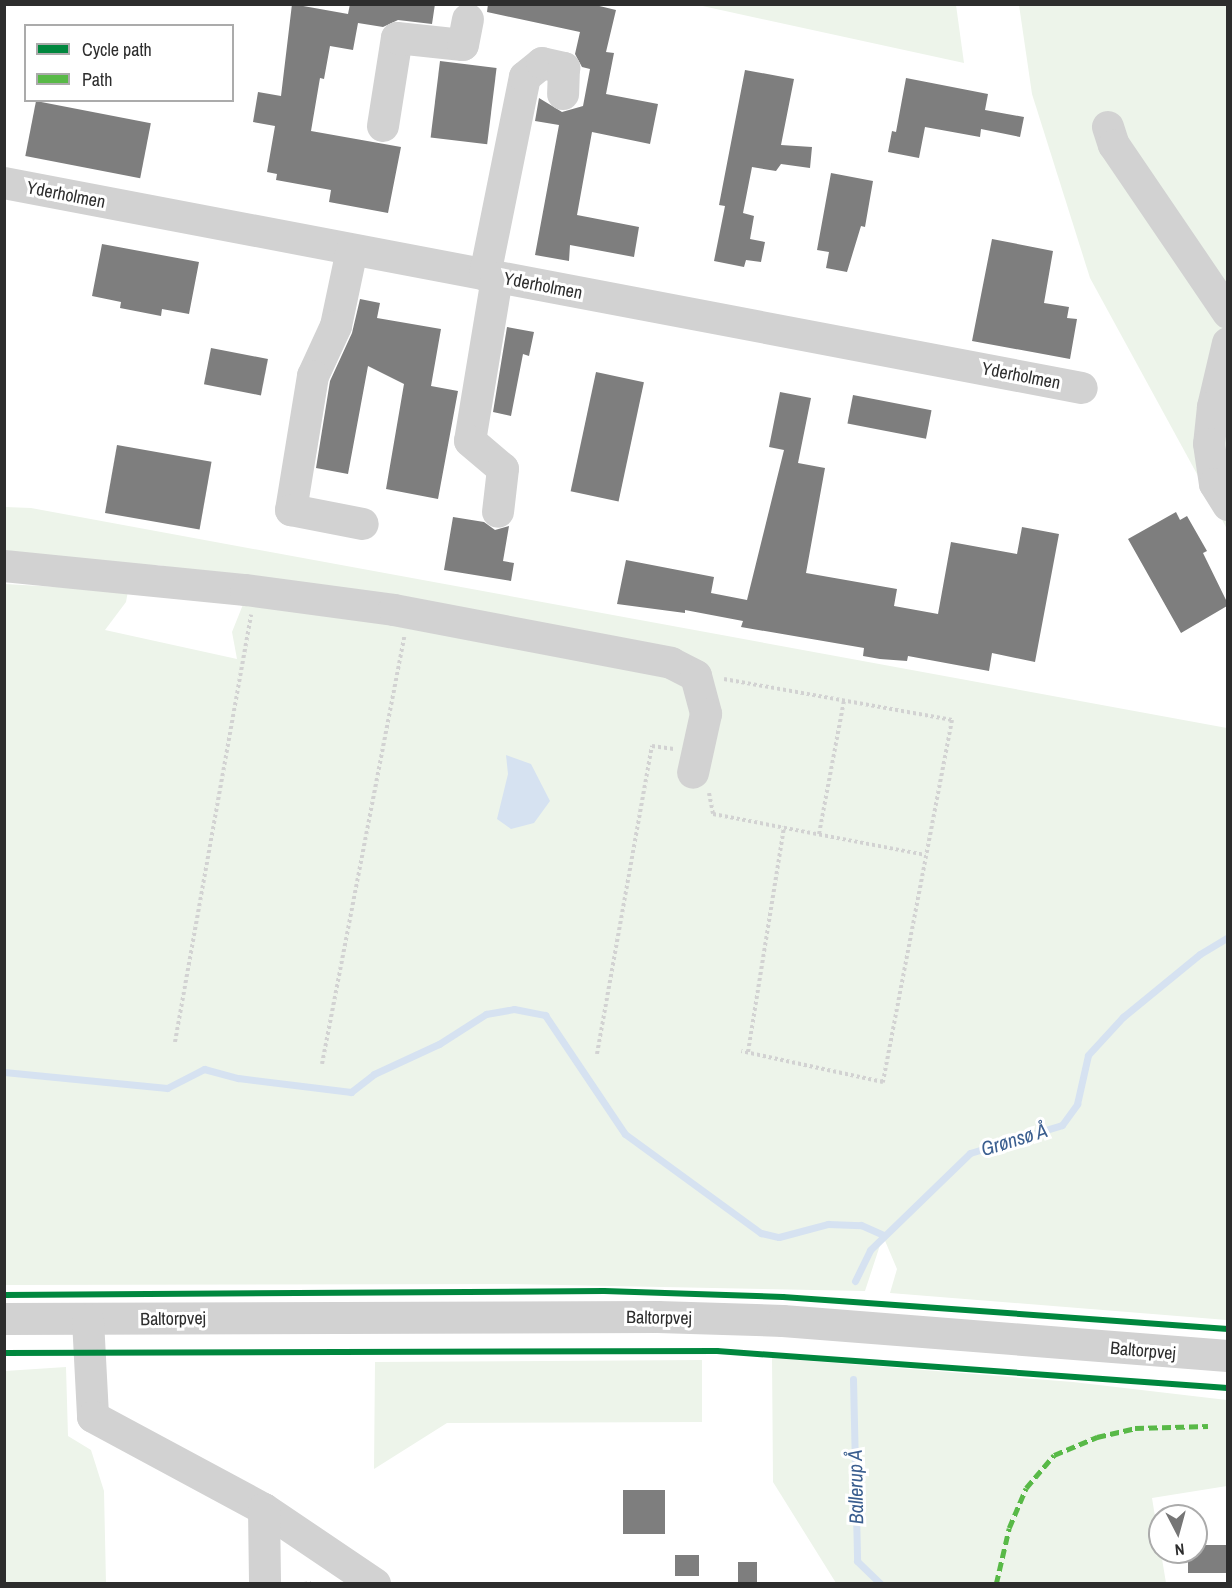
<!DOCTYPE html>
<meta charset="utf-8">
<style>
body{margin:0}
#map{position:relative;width:1232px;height:1588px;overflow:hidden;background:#fff;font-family:"Archivo Narrow",sans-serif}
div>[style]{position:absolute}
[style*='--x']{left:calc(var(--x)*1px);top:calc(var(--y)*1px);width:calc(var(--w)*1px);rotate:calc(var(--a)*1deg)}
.green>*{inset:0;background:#edf4ea}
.water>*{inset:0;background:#d6e2f1}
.stream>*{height:7px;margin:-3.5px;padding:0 3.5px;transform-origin:3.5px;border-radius:3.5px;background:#d6e2f1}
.building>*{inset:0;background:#7e7e7e;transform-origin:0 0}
.path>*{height:4px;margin-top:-2px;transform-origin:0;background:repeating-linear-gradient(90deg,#d2d2d2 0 3px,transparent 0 6px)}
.minor>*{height:32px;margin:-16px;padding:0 16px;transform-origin:16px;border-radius:16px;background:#d2d2d2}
.quiet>*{height:4.5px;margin-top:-2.25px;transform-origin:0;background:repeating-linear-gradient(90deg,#58b947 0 9px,transparent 0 13.5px)}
.cycleway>*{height:6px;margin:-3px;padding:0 3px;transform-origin:3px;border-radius:3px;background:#00873e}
span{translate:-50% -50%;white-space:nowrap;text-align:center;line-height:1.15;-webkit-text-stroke:6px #fff;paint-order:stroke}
.street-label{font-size:18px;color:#2d2d2d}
.water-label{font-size:20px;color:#3a5e8f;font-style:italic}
.frame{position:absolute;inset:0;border:6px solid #2d2d2d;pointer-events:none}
.legend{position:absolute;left:24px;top:24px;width:210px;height:78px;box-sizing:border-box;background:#fff;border:2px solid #ababab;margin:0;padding:8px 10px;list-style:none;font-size:18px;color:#2d2d2d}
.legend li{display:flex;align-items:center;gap:12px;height:30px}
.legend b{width:30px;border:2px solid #ababab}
.north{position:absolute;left:1148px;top:1504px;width:60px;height:60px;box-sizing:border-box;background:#fff;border:2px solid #ababab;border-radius:50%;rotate:174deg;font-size:16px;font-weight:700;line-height:24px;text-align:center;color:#2d2d2d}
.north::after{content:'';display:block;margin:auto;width:21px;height:27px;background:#767676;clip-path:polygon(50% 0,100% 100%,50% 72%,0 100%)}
</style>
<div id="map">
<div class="green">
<i style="clip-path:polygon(698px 5px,956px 5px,964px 63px)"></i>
<i style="clip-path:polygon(1019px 5px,1227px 5px,1227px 529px,1090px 278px,1032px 94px)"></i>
<i style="clip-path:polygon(5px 507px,31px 508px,1227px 728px,1227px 1320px,890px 1293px,897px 1269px,883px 1236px,865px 1291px,511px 1284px,5px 1285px,5px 584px,128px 591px,126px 602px,105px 630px,237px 659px,232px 632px,252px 582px,158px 565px,118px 577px,5px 568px)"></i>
<i style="clip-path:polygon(772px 1358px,1073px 1382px,1227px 1400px,1227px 1486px,1152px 1498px,1166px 1583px,836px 1583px,773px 1482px)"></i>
<i style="clip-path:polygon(702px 1360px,702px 1422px,447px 1423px,374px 1469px,375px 1362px)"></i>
<i style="clip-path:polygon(66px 1367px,68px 1436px,91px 1450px,104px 1491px,106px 1583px,5px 1583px,5px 1371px)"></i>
</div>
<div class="water">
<i style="clip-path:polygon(506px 755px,531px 764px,550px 801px,534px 823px,511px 829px,497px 819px,508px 774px)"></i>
</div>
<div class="stream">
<i style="--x:4;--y:1072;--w:164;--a:5.6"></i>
<i style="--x:167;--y:1088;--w:42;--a:-27.2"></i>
<i style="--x:204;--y:1069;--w:35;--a:15"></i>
<i style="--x:238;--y:1078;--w:114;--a:7.1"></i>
<i style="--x:351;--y:1092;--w:29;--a:-38"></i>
<i style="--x:374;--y:1074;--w:72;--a:-24.8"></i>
<i style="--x:439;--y:1044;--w:56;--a:-32.6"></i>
<i style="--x:486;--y:1014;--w:28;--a:-10"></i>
<i style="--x:514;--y:1009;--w:32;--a:11"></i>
<i style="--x:545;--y:1015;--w:143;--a:56.1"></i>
<i style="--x:625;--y:1134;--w:168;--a:36.1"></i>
<i style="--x:761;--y:1233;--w:18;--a:13"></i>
<i style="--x:779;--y:1237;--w:51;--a:-14.9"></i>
<i style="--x:828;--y:1224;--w:33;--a:2"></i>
<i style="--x:861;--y:1225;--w:24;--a:24"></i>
<i style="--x:855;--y:1281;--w:34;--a:-64"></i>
<i style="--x:870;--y:1250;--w:139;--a:-44.1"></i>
<i style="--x:970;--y:1153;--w:96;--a:-16.9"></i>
<i style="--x:1062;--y:1125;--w:26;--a:-54"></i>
<i style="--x:1077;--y:1104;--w:50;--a:-77.3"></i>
<i style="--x:1088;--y:1055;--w:52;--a:-47.4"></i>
<i style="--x:1123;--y:1017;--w:99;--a:-39.3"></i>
<i style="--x:1200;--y:954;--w:33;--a:-31"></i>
<i style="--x:853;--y:1379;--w:182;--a:88.7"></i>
<i style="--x:857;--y:1561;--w:33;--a:44"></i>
</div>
<div class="building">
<i style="clip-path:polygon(292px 4px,348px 14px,350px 4px,435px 4px,432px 24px,398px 20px,383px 27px,358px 23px,353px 50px,330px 46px,324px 79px,320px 78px,311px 131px,401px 147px,388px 213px,329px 202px,331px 190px,276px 180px,277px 174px,267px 172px,275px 126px,253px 122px,258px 92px,281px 96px)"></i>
<i style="clip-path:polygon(488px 4px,591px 4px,616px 10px,606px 52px,614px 53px,606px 94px,658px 104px,650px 144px,592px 132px,577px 215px,639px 227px,634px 257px,570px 245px,569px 261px,535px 255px,559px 125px,535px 121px,539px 98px,562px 112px,583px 106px,590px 69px,582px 67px,575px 54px,580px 32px,487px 12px)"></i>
<i style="left:440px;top:61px;width:57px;height:77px;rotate:7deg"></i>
<i style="clip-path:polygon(745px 70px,794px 79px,781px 145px,812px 147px,810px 168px,781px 164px,776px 171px,752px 167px,743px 213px,754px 216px,750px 239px,765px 242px,761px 262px,746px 260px,744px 267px,714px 261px,725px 206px,719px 205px)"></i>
<i style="clip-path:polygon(906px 78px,988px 94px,985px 110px,1024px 117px,1020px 137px,981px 129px,980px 137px,925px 127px,919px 158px,888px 152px,892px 131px,896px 132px)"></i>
<i style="left:36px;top:101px;width:117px;height:56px;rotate:11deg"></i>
<i style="clip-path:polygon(831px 173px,873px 181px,865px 227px,861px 226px,847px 272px,826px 268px,829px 252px,817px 250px)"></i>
<i style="clip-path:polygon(992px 239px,1053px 251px,1044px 303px,1069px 307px,1067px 318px,1077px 319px,1070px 359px,972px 341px)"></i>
<i style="clip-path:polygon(102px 244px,199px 262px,189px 314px,162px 309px,161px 316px,120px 308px,121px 302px,92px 296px)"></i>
<i style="clip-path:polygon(360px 299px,380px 303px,377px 318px,441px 329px,431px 386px,458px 391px,438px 499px,386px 489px,404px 384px,368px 366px,348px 474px,316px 468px,330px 381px,352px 333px)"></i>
<i style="clip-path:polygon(507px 327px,534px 332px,529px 356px,523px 354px,511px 416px,493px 412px)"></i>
<i style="left:211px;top:348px;width:58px;height:37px;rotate:11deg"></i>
<i style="left:596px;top:372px;width:49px;height:122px;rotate:12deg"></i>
<i style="clip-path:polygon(780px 392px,811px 398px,798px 463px,825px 468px,806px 573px,897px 589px,894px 606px,938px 614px,951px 542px,1017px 554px,1022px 527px,1059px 534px,1035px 662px,992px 653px,989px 671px,908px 656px,907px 661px,880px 659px,863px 656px,864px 648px,741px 627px,743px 621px,685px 610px,685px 613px,617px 604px,626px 560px,714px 577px,711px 593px,747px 600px,784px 450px,769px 447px)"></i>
<i style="left:853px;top:395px;width:80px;height:29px;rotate:11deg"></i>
<i style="left:117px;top:445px;width:96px;height:69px;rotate:10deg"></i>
<i style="clip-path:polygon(1176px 512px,1180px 520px,1187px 516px,1207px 551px,1203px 553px,1227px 602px,1227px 606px,1181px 633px,1128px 539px)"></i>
<i style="clip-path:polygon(453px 517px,484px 522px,495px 530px,509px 526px,503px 561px,514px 563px,511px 581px,444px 570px)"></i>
<i style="left:623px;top:1490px;width:42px;height:44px"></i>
<i style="left:1227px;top:1545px;width:28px;height:39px;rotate:90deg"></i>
<i style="left:675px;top:1555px;width:24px;height:21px"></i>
<i style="left:738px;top:1562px;width:19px;height:22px"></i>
</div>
<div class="path">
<i style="--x:724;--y:679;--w:232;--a:10.2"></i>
<i style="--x:952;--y:720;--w:369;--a:100.8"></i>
<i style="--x:883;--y:1082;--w:145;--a:-167.7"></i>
<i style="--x:709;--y:793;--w:21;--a:79"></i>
<i style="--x:713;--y:814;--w:216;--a:10.9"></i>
<i style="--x:819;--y:834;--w:136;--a:-79.4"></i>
<i style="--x:175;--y:1042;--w:434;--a:-79.9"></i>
<i style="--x:748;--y:1052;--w:228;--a:-80.9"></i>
<i style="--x:597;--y:1054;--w:313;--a:-79.9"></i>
<i style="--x:652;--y:746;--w:22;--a:8"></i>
<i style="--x:322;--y:1064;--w:435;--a:-79.1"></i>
<i style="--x:304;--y:1584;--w:7;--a:-8"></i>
</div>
<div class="minor">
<i style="--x:383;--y:126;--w:89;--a:-81"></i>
<i style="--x:397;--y:38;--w:66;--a:6.1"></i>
<i style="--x:463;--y:45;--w:26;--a:-79"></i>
<i style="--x:1108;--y:127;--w:19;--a:72"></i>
<i style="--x:1114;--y:145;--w:203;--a:55.8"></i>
<i style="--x:4;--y:183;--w:1097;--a:10.77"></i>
<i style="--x:352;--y:250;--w:78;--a:101.9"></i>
<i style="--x:336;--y:326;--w:55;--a:114.7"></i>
<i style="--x:313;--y:376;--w:136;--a:99.3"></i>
<i style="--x:291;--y:510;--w:73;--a:11"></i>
<i style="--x:485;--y:275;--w:202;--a:-78.6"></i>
<i style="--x:525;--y:77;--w:22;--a:-39"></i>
<i style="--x:542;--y:63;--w:23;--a:13"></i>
<i style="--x:564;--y:68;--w:26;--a:92"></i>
<i style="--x:497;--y:278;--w:165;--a:99.4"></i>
<i style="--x:470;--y:441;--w:43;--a:40.3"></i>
<i style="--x:503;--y:469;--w:43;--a:96.6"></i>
<i style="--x:1228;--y:343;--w:66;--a:103.2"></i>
<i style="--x:1213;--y:407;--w:37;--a:96"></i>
<i style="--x:1209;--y:444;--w:40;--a:81.5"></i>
<i style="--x:1215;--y:484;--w:25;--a:58"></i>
<i style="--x:4;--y:566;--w:243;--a:5.7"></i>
<i style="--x:246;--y:590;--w:149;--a:7.7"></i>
<i style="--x:394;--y:610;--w:282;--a:10.8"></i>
<i style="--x:671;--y:663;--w:28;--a:27"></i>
<i style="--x:696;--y:676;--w:39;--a:75"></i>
<i style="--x:706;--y:714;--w:60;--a:102.4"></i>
<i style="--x:4;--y:1319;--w:654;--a:-0.18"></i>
<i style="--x:658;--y:1317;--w:125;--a:1.8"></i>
<i style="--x:783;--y:1321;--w:446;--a:4.5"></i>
<i style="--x:88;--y:1320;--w:97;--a:87"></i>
<i style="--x:93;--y:1417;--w:194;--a:28.3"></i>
<i style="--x:264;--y:1509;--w:134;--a:34"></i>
<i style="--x:264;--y:1509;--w:75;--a:89.2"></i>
</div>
<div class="quiet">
<i style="--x:996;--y:1584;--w:57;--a:-76.9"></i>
<i style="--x:1009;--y:1528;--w:43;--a:-67"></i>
<i style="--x:1026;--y:1488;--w:43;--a:-49.7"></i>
<i style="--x:1054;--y:1455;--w:47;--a:-22.7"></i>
<i style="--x:1097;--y:1437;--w:39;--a:-13"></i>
<i style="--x:1135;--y:1428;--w:73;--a:-1.6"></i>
</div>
<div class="cycleway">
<i style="--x:4;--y:1295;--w:600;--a:-0.38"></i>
<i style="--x:604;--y:1291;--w:179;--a:1.9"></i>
<i style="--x:783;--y:1297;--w:446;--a:4.1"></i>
<i style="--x:4;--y:1353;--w:713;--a:-0.16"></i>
<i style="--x:717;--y:1351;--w:512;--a:4.14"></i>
</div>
<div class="street-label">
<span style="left:66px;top:195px;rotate:11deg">Yderholmen</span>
<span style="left:543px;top:286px;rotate:11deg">Yderholmen</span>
<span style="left:1021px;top:376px;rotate:11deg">Yderholmen</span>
<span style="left:659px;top:1318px;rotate:1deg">Baltorpvej</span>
<span style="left:173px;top:1319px;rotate:-1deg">Baltorpvej</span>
<span style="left:1143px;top:1351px;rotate:5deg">Baltorpvej</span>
</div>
<div class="water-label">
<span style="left:1014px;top:1139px;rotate:-17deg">Grønsø Å</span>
<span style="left:855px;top:1487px;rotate:-91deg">Ballerup Å</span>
</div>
<div class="frame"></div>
<ul class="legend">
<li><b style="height:8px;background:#00873e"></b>Cycle path</li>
<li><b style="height:8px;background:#58b947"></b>Path</li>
</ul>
<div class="north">N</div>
</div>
